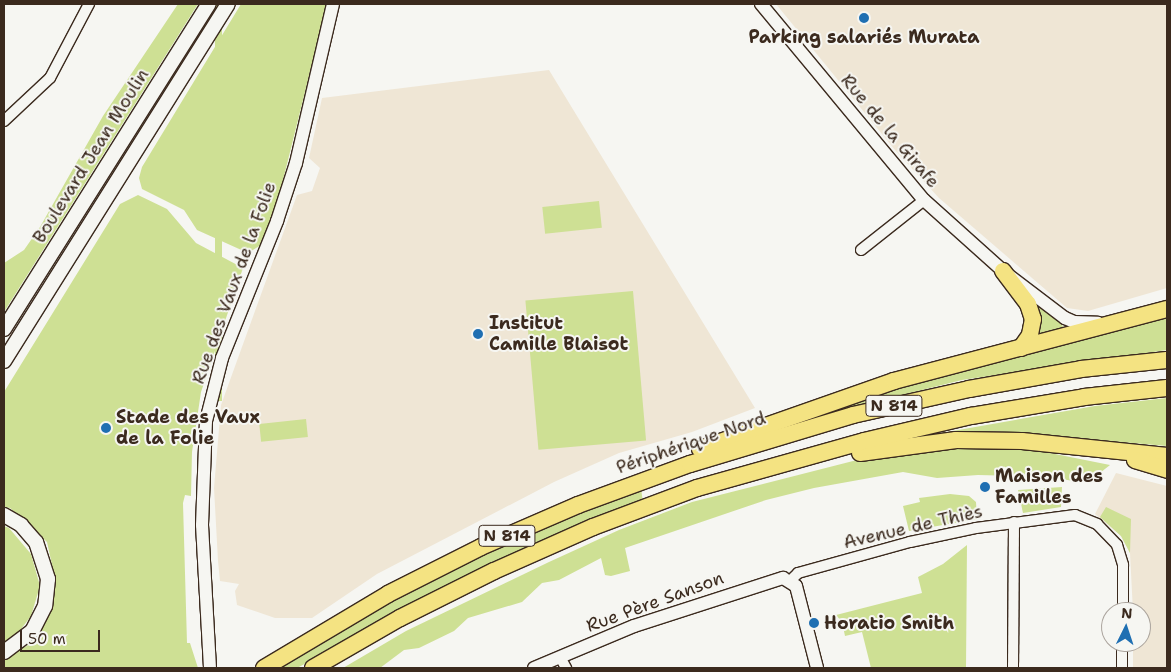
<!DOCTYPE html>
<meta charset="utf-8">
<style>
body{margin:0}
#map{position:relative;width:1171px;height:672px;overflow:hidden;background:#f6f6f2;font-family:"Shantell Sans",sans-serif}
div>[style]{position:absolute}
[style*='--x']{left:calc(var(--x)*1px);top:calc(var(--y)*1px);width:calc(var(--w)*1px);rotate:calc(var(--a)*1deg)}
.built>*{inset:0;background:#efe6d5}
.green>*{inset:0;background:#cee094;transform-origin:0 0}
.roads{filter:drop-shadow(1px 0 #3b2a1e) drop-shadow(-1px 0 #3b2a1e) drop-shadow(0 1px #3b2a1e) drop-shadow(0 -1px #3b2a1e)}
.minor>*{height:10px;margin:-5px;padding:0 5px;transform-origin:5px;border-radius:5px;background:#f6f6f2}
.tertiary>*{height:12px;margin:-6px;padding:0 6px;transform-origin:6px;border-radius:6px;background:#f6f6f2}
.secondary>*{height:14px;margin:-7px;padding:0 7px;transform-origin:7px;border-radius:7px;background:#f6f6f2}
.trunk>*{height:16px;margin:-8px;padding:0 8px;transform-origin:8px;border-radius:8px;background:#f4e382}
.dots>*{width:14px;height:14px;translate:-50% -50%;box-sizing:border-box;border:2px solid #f6f6f2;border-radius:50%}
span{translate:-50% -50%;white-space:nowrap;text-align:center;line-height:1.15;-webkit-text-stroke:4px #f6f6f2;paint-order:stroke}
.shield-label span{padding:1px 4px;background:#f6f6f2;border:1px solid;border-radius:4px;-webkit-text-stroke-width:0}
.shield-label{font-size:16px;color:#3b2a1e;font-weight:700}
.poi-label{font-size:18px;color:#3b2a1e;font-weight:700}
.left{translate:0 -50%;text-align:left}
.street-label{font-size:18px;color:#3b2a1e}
.frame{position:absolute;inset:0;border:5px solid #3b2a1e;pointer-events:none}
.north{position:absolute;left:1101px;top:602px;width:50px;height:50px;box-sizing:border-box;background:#f6f6f2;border:1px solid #aba49d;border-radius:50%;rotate:4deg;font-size:14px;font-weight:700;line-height:20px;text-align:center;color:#3b2a1e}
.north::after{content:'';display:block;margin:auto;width:18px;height:22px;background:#1f6fb2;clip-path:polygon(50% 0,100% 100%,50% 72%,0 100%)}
.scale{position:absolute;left:20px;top:630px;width:80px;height:22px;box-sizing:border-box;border:2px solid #3b2a1e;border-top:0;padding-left:6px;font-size:15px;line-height:18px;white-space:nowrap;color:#3b2a1e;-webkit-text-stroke:4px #f6f6f2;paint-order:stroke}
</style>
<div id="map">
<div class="built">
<i style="clip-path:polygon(776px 4px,1167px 4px,1167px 288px,1088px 311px,1067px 308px,939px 198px,895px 150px)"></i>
<i style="clip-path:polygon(549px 70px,755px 408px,692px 432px,619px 453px,554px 482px,377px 574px,312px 618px,275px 618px,237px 605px,235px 591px,239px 584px,220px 581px,218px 561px,214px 488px,221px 405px,297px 195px,312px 191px,320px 168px,309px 158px,322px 98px)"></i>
<i style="clip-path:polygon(1116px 473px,1167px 486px,1167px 668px,1133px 668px,1133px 642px,1141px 642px,1141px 612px,1133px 612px,1130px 553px,1121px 536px,1095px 514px)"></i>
</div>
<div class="green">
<i style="clip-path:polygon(178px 4px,198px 4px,4px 312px,4px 263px,24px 250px,40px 227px,103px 116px)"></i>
<i style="left:215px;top:4px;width:7px;height:397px"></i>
<i style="clip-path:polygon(241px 4px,327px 4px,278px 200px,261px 245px,248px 253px,197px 230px,184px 210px,142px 189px,139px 178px,142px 167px)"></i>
<i style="clip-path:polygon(138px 195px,167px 209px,196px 243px,243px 268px,201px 392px,192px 452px,191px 496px,185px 495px,183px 503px,187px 643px,190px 643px,198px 668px,4px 668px,4px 656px,27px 646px,45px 624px,56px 583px,47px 542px,10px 508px,4px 507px,4px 392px,120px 204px)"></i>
<i style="left:599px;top:201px;width:27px;height:57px;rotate:84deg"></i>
<i style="left:633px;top:291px;width:150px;height:108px;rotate:85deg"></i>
<i style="clip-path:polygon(1034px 299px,1058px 319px,1064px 328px,1035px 337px)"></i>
<i style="clip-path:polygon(1167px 315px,1167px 350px,962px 380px,810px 418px,931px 377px)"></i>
<i style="clip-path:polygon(1167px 398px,1167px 446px,994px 431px,941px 433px,1095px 406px)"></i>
<i style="left:306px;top:419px;width:18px;height:47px;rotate:84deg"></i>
<i style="clip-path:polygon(1025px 448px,1110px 465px,1091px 480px,1073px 481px,1051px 477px,978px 475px,937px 478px,903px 472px,814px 488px,766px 500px,625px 548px,630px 571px,611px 576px,605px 575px,601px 558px,559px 580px,542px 583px,522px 602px,468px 618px,454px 631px,419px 648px,404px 650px,380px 668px,343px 668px,406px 631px,549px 562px,619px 530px,692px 502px,857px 460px,939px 449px)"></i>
<i style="clip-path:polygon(1062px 487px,1061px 507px,1023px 513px,1018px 490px)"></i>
<i style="clip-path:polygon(641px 488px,643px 503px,331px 650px,297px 668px,281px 668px,377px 608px,487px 551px)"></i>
<i style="clip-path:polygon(950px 494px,969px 496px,976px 502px,977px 519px,909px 531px,903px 506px,920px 502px,919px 498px)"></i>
<i style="clip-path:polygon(1106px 507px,1131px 519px,1130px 553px,1121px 536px,1100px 517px)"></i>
<i style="clip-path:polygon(4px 526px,9px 528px,31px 554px,40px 586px,31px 616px,12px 641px,4px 645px)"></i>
<i style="clip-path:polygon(967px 545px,966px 668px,871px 668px,862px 632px,845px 636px,842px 622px,836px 615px,922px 593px,918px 577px,943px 564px)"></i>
</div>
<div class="roads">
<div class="minor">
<i style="--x:4;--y:121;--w:63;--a:-43.1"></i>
<i style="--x:50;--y:78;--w:84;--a:-62.2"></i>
<i style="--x:861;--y:250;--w:80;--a:-38.4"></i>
<i style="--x:791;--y:580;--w:10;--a:-45"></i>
<i style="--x:798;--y:573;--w:116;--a:-15.5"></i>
<i style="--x:910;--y:542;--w:67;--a:-12"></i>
<i style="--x:976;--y:528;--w:100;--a:-7.5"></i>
<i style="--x:1075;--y:515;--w:24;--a:22"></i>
<i style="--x:1097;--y:524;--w:29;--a:46"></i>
<i style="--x:1117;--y:545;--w:21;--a:73"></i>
<i style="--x:1123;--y:565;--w:47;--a:90"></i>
<i style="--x:560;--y:657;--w:13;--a:61"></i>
<i style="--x:1013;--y:668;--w:146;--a:-89.6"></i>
<i style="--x:1122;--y:668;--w:26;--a:-90"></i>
</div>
<div class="tertiary">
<i style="--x:761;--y:4;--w:255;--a:50.3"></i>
<i style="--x:924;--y:200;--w:106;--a:41.9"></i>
<i style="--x:1003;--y:271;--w:78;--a:37.2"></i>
<i style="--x:1065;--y:318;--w:10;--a:24"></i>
<i style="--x:1074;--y:322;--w:24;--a:2"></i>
<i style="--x:210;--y:668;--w:143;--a:-93.2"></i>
<i style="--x:202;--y:525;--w:104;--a:-87.8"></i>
<i style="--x:206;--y:421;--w:65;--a:-75.7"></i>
<i style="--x:222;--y:358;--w:148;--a:-68.1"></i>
<i style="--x:277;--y:221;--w:61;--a:-71.9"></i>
<i style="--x:296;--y:163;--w:163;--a:-76.9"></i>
<i style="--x:534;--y:668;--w:108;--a:-22.8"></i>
<i style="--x:634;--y:626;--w:157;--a:-17.9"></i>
<i style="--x:783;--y:578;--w:15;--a:32"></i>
<i style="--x:796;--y:586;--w:85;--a:75.6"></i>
</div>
<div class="secondary">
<i style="--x:4;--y:329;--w:384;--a:-57.8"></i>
<i style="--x:4;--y:361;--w:421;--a:-57.9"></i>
<i style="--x:4;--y:515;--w:20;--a:30"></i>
<i style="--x:21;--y:525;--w:23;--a:49"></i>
<i style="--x:36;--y:542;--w:39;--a:72"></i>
<i style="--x:48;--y:579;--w:27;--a:96"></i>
<i style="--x:45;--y:606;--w:28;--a:117"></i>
<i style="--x:32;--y:631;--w:35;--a:143"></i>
</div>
<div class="trunk">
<i style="--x:1003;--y:271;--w:41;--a:52.9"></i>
<i style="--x:1028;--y:304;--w:16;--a:72"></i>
<i style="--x:1033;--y:319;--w:16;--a:101"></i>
<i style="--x:1030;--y:335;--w:16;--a:125"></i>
<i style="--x:700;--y:449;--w:206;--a:-19.3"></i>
<i style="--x:894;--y:381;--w:282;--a:-14.8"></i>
<i style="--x:860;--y:453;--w:97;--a:-7.7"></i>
<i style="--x:956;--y:440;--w:66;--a:0.9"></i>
<i style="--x:1022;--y:441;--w:146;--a:5.9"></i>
<i style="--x:1135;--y:460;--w:34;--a:17"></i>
<i style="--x:264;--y:668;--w:144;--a:-30.8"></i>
<i style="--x:388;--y:594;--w:104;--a:-26.8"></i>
<i style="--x:481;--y:547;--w:106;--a:-23.4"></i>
<i style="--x:578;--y:505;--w:119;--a:-20.1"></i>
<i style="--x:690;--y:464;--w:170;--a:-16.7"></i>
<i style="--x:853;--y:415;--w:119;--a:-12.6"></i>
<i style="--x:969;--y:389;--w:114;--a:-10.1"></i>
<i style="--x:1081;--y:369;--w:86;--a:-6"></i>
<i style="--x:313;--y:668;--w:100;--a:-29.9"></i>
<i style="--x:400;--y:618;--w:105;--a:-26.6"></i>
<i style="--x:494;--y:571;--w:108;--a:-24"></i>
<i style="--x:593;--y:527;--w:111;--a:-20.6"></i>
<i style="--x:697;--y:488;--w:173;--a:-15.7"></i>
<i style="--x:864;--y:441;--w:110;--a:-13.2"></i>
<i style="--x:971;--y:416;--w:115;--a:-9.5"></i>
<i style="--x:1084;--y:397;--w:83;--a:-6.2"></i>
</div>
</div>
<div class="dots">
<i style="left:864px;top:18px;background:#1f6fb2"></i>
<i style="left:478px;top:334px;background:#1f6fb2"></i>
<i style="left:106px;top:428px;background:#1f6fb2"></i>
<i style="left:985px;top:487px;background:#1f6fb2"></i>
<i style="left:814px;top:623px;background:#1f6fb2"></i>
</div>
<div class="shield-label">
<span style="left:894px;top:406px">N 814</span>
<span style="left:507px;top:536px">N 814</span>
</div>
<div class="poi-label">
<span style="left:864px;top:37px">Parking salariés Murata</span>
<span class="left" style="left:489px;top:334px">Institut<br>Camille Blaisot</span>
<span class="left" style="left:116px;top:428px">Stade des Vaux<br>de la Folie</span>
<span class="left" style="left:995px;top:487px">Maison des<br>Familles</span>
<span class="left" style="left:824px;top:623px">Horatio Smith</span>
</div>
<div class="street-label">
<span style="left:890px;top:131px;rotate:50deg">Rue de la Girafe</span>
<span style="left:91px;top:156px;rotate:-58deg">Boulevard Jean Moulin</span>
<span style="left:234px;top:283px;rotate:-70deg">Rue des Vaux de la Folie</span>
<span style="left:691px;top:443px;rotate:-19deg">Périphérique Nord</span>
<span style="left:913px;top:527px;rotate:-13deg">Avenue de Thiès</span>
<span style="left:655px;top:602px;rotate:-20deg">Rue Père Sanson</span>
</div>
<div class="frame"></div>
<div class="north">N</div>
<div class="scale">50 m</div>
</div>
